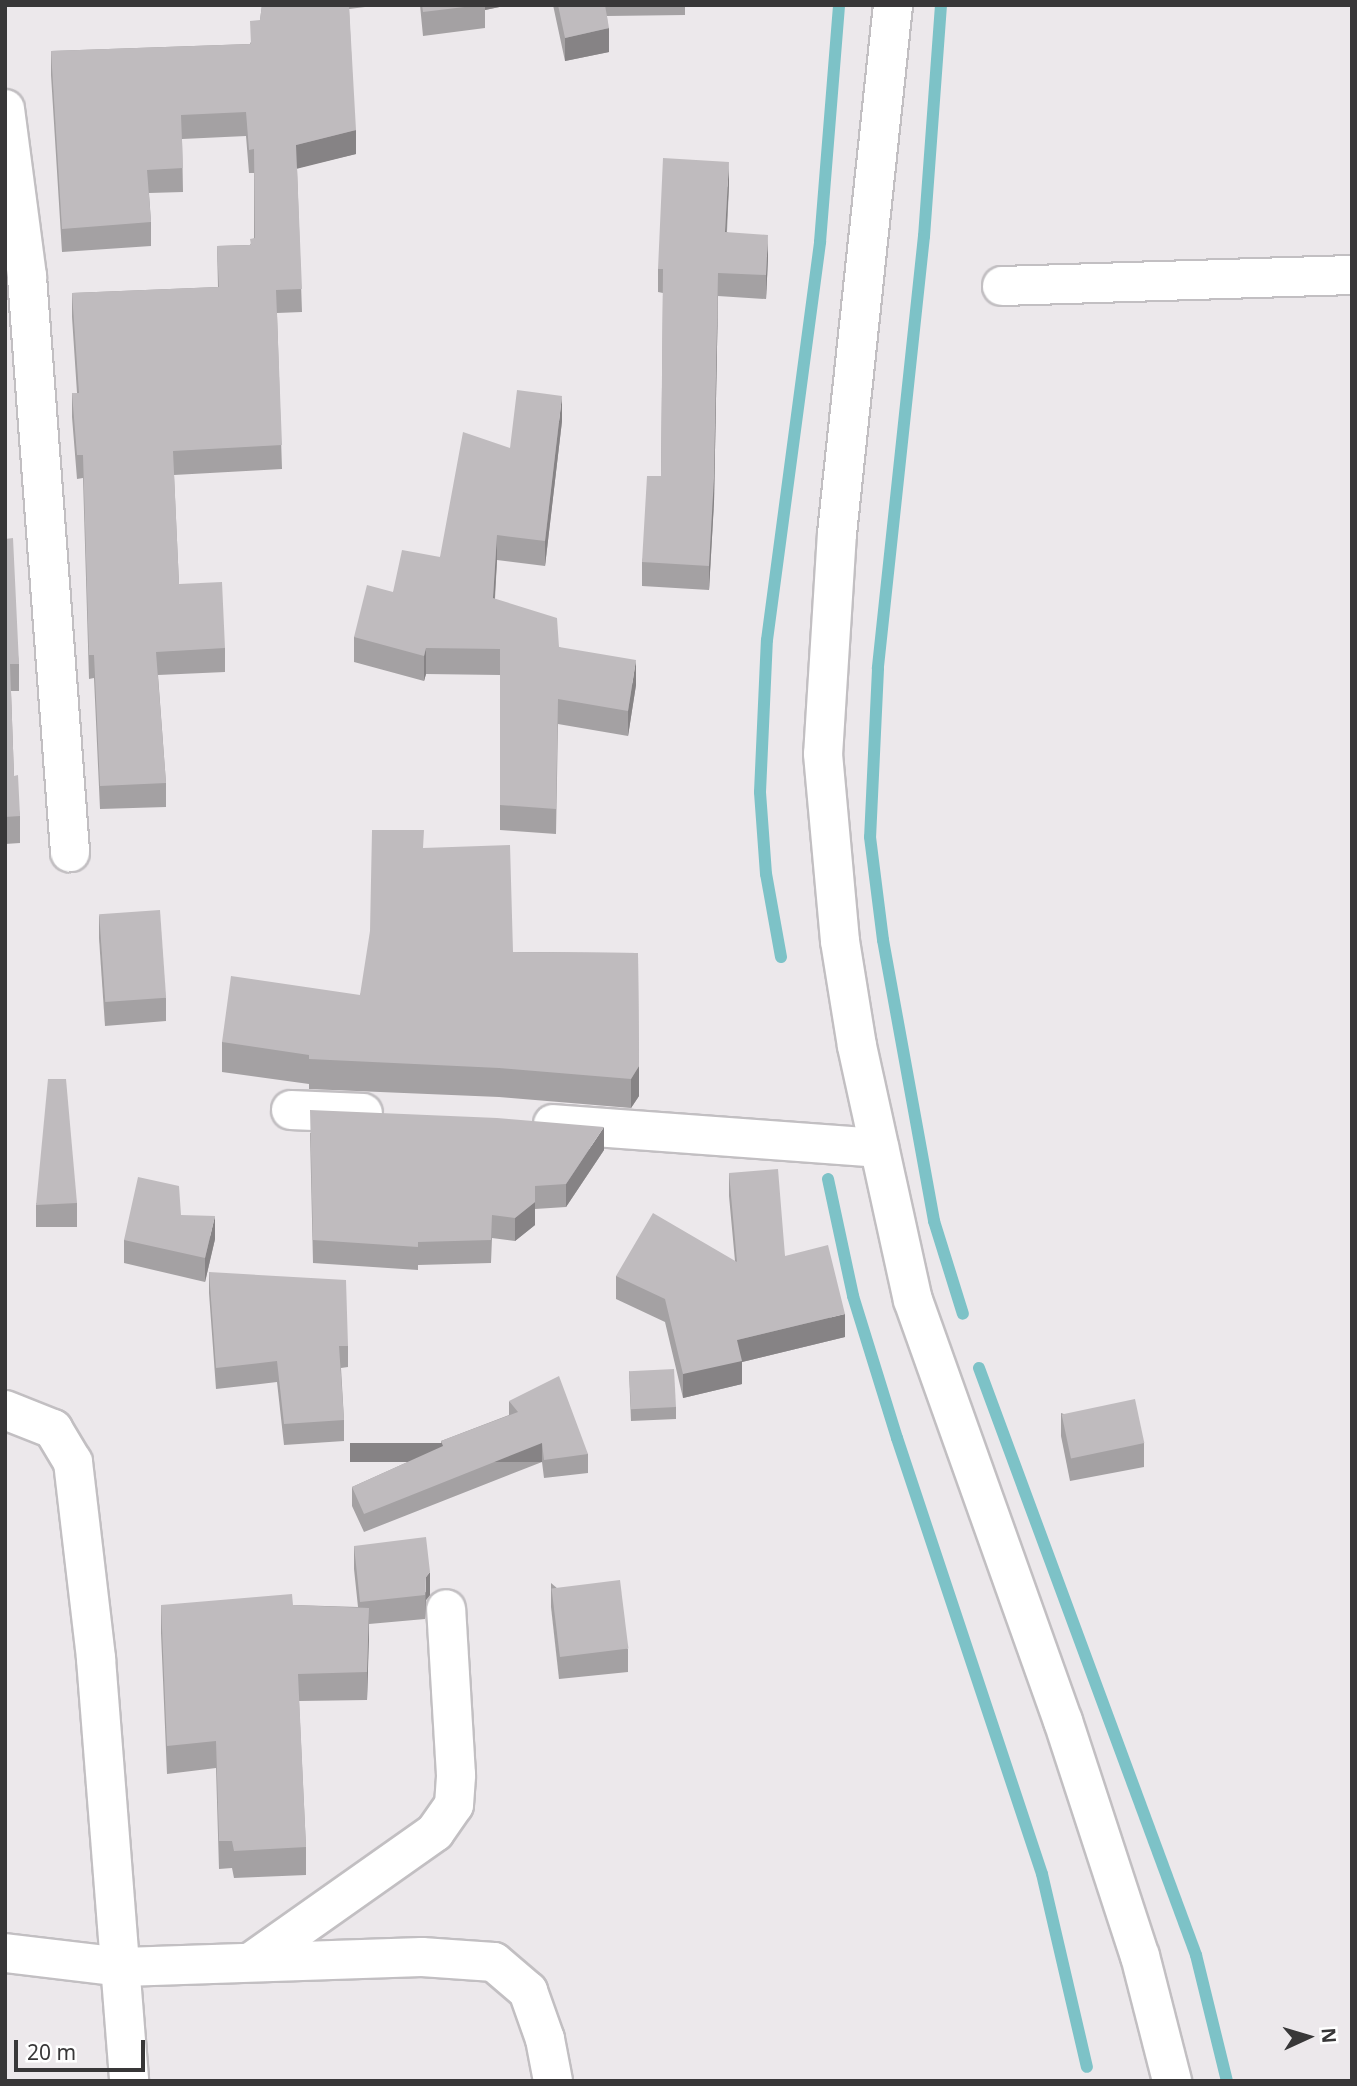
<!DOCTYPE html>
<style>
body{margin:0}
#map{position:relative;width:1357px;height:2086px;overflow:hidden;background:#ece8eb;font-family:"Noto Sans",sans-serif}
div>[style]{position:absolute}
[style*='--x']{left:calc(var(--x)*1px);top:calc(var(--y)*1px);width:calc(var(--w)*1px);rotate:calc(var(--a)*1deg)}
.stream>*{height:12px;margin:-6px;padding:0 6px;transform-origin:6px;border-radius:6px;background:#7dc2c7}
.roads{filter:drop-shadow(2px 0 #c2bfc2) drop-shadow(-2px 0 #c2bfc2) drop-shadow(0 2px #c2bfc2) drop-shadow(0 -2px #c2bfc2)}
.minor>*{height:38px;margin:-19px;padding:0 19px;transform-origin:19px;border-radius:19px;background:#fff}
.wall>*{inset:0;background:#a4a1a3;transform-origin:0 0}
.shaded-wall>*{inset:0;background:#868385;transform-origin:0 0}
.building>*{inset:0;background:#bfbbbe;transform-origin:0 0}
span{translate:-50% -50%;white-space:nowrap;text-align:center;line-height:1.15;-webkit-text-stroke:6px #fff;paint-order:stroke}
.frame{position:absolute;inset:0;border:7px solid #383738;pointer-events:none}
.north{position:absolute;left:1273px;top:2002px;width:70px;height:70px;-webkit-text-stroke:5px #fff;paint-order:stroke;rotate:86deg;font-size:19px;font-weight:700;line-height:28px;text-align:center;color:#383738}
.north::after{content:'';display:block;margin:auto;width:24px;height:32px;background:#383738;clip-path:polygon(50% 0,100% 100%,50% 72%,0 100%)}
.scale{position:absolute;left:14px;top:2040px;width:131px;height:32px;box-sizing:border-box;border:4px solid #383738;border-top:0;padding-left:9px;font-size:21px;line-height:24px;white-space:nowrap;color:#383738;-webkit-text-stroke:5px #fff;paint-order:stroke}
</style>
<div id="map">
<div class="stream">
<i style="--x:941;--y:5;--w:232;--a:94.2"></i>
<i style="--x:924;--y:236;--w:435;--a:96.1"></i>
<i style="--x:878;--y:669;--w:168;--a:92.7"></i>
<i style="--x:870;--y:837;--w:104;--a:82.8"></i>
<i style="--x:883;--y:940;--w:286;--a:79.7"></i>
<i style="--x:934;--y:1221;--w:97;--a:72.7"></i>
<i style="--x:781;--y:957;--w:84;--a:-100.2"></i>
<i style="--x:766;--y:874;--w:82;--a:-94.2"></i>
<i style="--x:760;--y:792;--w:152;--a:-87.4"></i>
<i style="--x:767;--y:640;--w:402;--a:-82.4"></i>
<i style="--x:820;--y:242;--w:238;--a:-85.4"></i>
<i style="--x:828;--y:1179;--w:120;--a:77.9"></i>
<i style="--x:853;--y:1296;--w:149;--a:72.8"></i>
<i style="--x:897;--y:1438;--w:459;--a:71.6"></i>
<i style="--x:1042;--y:1874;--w:198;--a:76.9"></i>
<i style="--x:979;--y:1368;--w:626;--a:69.71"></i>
<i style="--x:1196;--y:1955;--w:130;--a:76.2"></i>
</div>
<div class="roads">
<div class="minor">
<i style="--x:893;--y:5;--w:531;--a:96.05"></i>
<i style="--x:837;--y:533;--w:221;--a:93.6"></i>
<i style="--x:823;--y:754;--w:188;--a:84.8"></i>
<i style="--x:840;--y:941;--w:106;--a:80.8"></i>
<i style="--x:857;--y:1046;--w:260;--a:77.6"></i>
<i style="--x:913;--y:1300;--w:447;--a:70.4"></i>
<i style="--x:1063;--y:1721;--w:247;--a:71.9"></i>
<i style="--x:1140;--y:1956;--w:129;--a:75.6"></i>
<i style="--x:5;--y:109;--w:169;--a:82.5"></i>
<i style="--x:27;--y:277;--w:577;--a:85.72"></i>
<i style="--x:1002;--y:286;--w:350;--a:-1.8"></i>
<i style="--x:291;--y:1110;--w:72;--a:2.4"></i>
<i style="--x:553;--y:1124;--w:327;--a:4.2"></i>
<i style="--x:5;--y:1410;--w:52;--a:21.6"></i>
<i style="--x:53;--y:1429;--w:39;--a:59"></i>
<i style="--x:73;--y:1462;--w:198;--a:83.3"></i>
<i style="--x:96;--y:1659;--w:423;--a:85.5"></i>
<i style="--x:5;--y:1953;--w:119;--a:6.8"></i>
<i style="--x:123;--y:1967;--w:299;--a:-1.9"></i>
<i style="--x:422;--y:1957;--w:72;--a:4"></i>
<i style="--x:494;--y:1962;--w:45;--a:40.5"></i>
<i style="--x:528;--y:1991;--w:51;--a:70.5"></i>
<i style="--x:545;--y:2039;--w:43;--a:79.2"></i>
<i style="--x:251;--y:1962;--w:225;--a:-35.2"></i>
<i style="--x:435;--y:1832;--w:33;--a:-55"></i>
<i style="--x:454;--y:1805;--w:30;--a:-86"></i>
<i style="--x:456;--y:1775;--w:166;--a:-93.4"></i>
</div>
</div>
<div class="wall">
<i style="clip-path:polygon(262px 5px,381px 5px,349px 9px,356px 154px,297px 168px,302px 312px,277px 313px,282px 469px,174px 475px,179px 584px,225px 648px,225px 672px,158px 675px,166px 783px,166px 807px,100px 809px,94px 678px,89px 679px,83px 478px,77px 479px,72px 417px,72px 393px,77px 393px,72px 317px,72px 293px,218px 287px,217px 246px,250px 245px,254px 238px,254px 173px,249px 173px,246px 136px,182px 139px,183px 192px,149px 193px,151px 222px,151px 246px,62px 252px,51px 75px,51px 51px,250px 44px,260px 20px)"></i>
<i style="clip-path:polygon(420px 5px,509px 5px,485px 10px,485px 28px,423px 36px)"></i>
<i style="clip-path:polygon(553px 5px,685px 5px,685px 15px,607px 16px,609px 52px,565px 61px)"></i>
<i style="clip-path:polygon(729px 185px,727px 232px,768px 258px,766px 299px,718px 296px,714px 502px,709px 590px,642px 586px,642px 562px,661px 476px,663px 293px,658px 292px,658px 269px)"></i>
<i style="clip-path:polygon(562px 421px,545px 566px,497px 560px,495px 599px,559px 647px,636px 685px,628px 736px,558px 724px,556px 834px,500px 830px,500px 675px,426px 674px,424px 681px,354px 662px,354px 637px,393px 592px,440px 557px,510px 448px)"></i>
<i style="clip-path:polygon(5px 539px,19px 664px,19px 691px,11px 691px,14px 776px,20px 816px,20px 843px,5px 844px)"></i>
<i style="clip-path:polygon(424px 848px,513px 952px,638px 953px,639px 1096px,631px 1108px,499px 1097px,309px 1089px,309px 1084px,222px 1072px,222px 1042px,360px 995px)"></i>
<i style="clip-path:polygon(99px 915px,166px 998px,166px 1021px,105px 1026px,99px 938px)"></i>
<i style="clip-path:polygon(310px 1133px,604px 1150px,566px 1207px,535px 1209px,535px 1225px,515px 1241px,492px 1238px,491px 1263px,418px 1265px,418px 1270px,313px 1263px)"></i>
<i style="clip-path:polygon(729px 1173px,785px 1256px,845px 1337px,742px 1362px,742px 1384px,683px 1398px,665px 1322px,616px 1299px,616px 1276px,735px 1261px,729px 1196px)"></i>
<i style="left:77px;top:1203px;width:24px;height:41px;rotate:90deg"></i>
<i style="clip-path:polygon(181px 1215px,215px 1239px,205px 1282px,124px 1263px,124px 1240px)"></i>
<i style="clip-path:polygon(209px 1272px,348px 1346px,348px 1367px,341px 1368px,344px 1420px,344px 1441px,284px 1445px,277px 1382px,216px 1389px,209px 1293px)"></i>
<i style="clip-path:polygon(629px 1371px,676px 1407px,676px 1419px,631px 1421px)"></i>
<i style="clip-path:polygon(509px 1401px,588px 1454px,588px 1473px,544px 1478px,542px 1462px,364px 1532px,352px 1506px,352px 1487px,441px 1447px,441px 1441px,509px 1415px)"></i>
<i style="clip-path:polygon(1061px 1413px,1144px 1443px,1144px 1467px,1070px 1481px,1061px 1436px)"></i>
<i style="clip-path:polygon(354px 1546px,430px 1595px,426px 1600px,425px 1619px,369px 1624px,367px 1700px,299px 1701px,306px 1847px,306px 1875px,234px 1878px,232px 1868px,219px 1869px,216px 1768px,167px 1774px,161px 1633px,161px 1605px,293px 1605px,358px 1607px,354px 1569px)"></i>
<i style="clip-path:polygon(551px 1583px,628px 1649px,628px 1672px,559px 1679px,551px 1607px)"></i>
</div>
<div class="shaded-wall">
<i style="clip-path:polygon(485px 5px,509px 5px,485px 10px)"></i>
<i style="clip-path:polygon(609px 28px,609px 52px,565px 61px,565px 38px)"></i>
<i style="clip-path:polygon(356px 130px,356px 154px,296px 169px,296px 145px)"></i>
<i style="clip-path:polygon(729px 162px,729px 185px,725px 255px,725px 232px)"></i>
<i style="clip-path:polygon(768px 235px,768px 258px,766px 299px,766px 275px)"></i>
<i style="clip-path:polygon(718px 296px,714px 502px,709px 590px,709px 566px)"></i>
<i style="clip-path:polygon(562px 396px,562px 421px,545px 566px,545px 541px)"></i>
<i style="clip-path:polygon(497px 535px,497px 560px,493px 623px,493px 598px)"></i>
<i style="clip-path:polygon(426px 648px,426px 674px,424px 681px,424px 656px)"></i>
<i style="clip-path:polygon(636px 660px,636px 685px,628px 736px,628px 711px)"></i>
<i style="clip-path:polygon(639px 1066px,639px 1096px,631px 1108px,631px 1079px)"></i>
<i style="clip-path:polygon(604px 1127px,604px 1150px,566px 1207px,566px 1184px)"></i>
<i style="clip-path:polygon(535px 1202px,535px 1225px,515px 1241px,515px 1218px)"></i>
<i style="clip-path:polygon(215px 1216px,215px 1239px,205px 1282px,205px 1258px)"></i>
<i style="clip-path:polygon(845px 1314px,845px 1337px,742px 1362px,742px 1384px,683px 1398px,683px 1374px,737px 1340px)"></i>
<i style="left:542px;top:1443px;width:19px;height:192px;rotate:90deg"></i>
<i style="clip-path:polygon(430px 1572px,430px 1595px,426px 1600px,425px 1619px,426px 1577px)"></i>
<i style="clip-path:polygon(369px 1608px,369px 1636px,367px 1700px,367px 1672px)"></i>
</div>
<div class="building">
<i style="clip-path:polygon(262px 5px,349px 5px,356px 130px,296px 145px,302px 289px,276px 290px,282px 445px,173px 451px,179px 584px,222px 582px,225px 648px,156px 652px,166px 783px,100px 786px,94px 655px,89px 655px,83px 455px,77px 455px,72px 393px,79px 393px,72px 293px,219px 287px,217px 246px,251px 245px,250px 239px,255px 238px,254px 149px,249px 150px,246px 112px,181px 115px,183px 168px,147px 170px,151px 222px,62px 229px,51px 51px,251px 44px,250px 21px,260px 20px)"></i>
<i style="clip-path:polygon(422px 5px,481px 5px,423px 12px)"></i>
<i style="clip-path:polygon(558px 5px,605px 5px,609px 28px,565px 38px)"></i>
<i style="clip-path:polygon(663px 158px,729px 162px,725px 232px,768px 235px,766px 275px,718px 273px,714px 478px,709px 566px,642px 562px,647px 476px,661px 476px,663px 269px,658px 269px)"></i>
<i style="clip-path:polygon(517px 390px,562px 396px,545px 541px,497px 535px,493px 598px,557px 618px,559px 647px,636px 660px,628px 711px,558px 699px,556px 809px,500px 805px,500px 649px,426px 648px,424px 656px,354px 637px,367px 585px,393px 592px,402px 550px,440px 557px,463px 432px,510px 448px)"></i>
<i style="clip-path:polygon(13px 538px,19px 664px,10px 664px,14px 776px,18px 775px,20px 816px,5px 817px,5px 539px)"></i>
<i style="clip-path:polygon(372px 830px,424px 830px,423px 848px,510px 845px,513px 952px,638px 953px,639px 1066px,631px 1079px,499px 1068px,309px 1059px,309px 1055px,222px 1042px,231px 976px,360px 995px,370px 931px)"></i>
<i style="left:160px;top:910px;width:88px;height:61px;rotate:86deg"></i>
<i style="clip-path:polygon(48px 1079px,66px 1079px,77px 1203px,36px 1205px)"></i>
<i style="clip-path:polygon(310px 1110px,497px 1118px,604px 1127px,566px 1184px,535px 1186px,535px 1202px,515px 1218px,492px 1215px,491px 1240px,418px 1242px,418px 1247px,313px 1240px)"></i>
<i style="clip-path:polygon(778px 1169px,785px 1256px,828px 1245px,845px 1314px,737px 1340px,742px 1361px,683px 1374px,665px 1299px,616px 1276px,653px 1213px,737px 1262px,729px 1173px)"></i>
<i style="clip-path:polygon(138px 1177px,179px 1186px,181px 1215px,215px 1216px,205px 1258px,124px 1240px)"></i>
<i style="clip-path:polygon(209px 1272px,346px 1280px,348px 1346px,339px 1346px,344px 1420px,284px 1424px,277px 1361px,216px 1368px)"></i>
<i style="left:674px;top:1369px;width:38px;height:45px;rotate:87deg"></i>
<i style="clip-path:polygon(559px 1376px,588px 1454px,544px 1460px,542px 1443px,364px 1514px,352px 1487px,443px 1446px,441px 1441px,518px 1412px,509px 1401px)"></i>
<i style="left:1135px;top:1399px;width:45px;height:75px;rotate:78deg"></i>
<i style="clip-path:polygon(426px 1537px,430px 1572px,426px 1577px,425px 1595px,360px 1602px,354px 1546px)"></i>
<i style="left:620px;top:1580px;width:69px;height:69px;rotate:83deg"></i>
<i style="clip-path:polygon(292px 1594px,293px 1605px,369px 1608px,367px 1672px,298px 1674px,306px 1847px,234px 1851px,232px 1841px,219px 1841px,216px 1741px,167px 1746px,161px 1605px)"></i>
</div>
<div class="frame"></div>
<div class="north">N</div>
<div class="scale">20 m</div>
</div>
